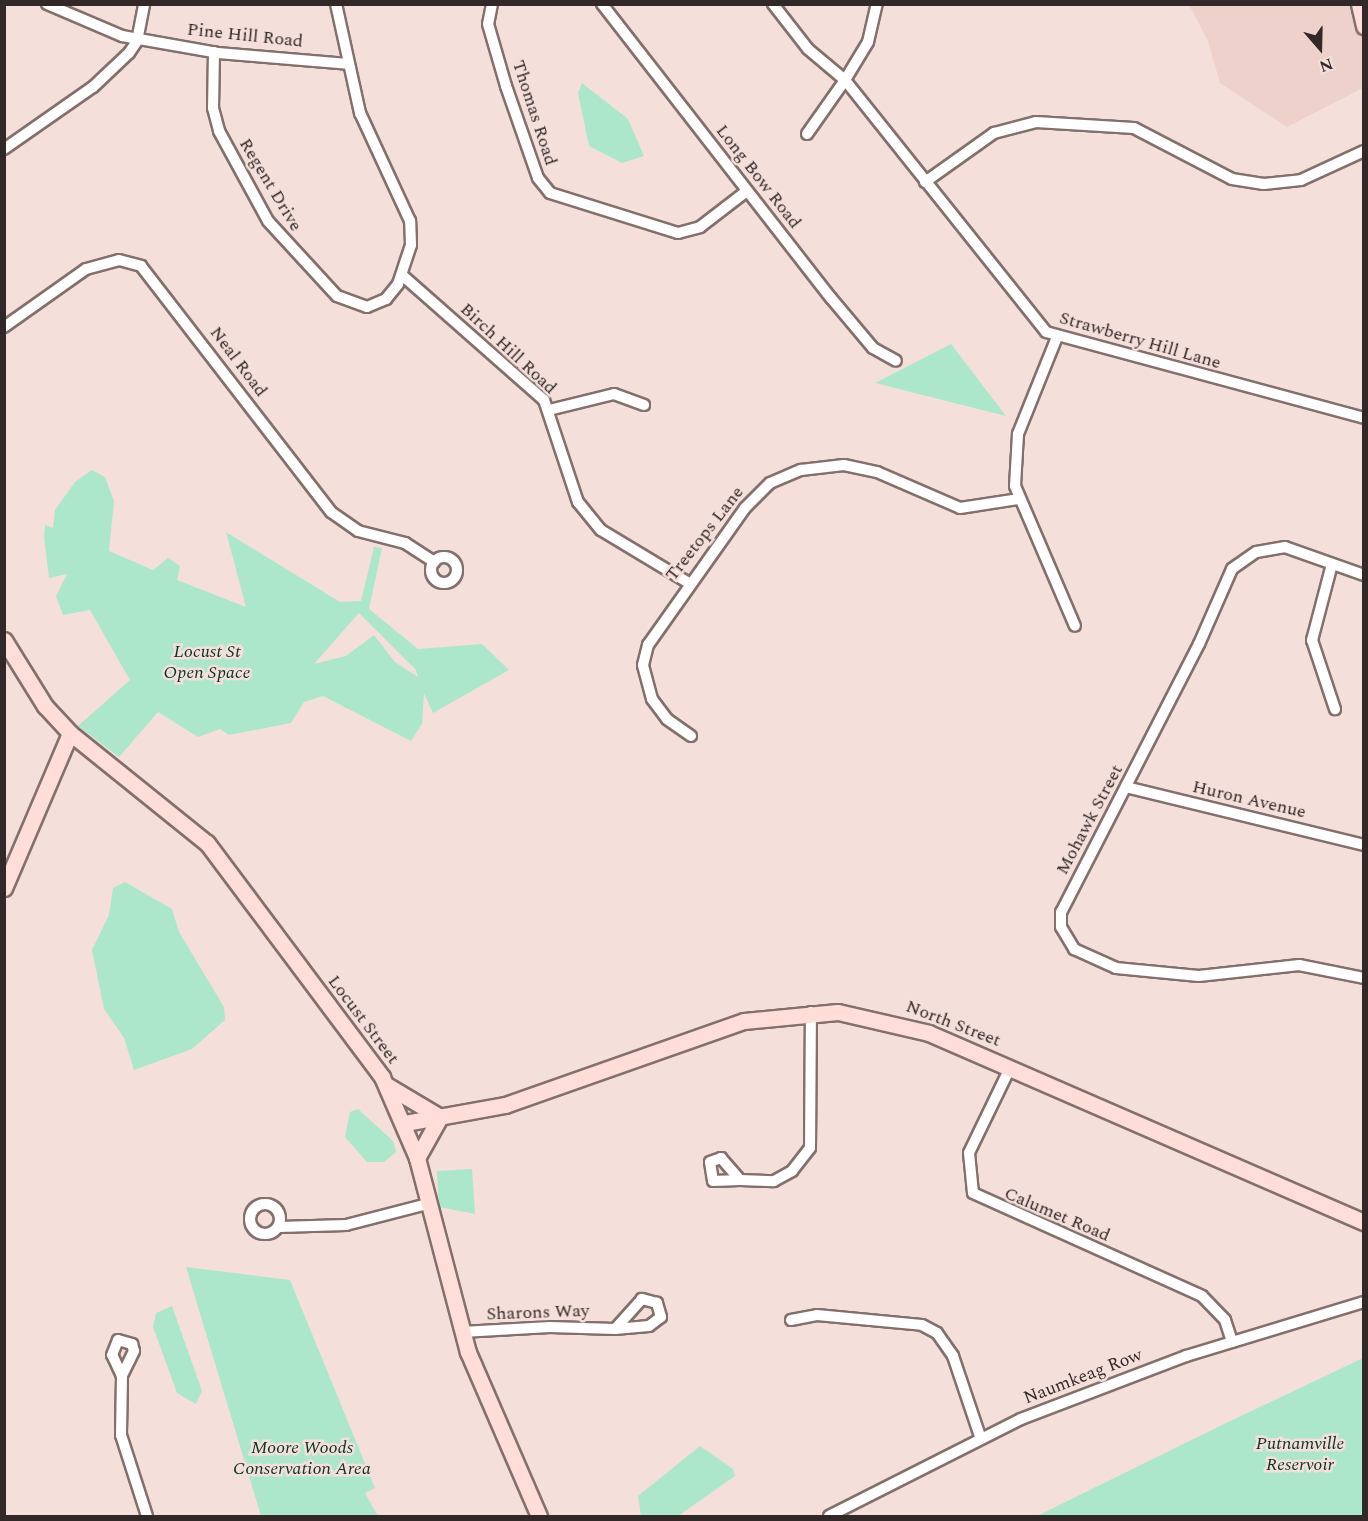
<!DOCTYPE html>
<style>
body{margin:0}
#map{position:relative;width:1368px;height:1521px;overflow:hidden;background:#f5dfdb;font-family:Spectral,serif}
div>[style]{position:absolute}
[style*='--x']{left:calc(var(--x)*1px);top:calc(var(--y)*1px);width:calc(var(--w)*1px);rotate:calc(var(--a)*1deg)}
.built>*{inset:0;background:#efd1cb}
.green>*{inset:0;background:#ace7cc}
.roads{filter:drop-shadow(2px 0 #83706c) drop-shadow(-2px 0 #83706c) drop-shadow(0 2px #83706c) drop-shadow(0 -2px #83706c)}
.street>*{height:10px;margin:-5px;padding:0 5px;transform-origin:5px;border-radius:5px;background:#fff}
.street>.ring{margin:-5px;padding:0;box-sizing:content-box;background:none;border:10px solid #fff;border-radius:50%}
.secondary>*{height:15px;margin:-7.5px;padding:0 7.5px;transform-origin:7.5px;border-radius:7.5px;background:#ffddd8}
span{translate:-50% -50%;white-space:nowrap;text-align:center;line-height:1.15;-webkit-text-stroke:5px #f5dfdb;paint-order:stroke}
.street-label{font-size:18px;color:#312827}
.park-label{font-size:18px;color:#083324;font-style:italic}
.frame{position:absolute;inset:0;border:6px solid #312827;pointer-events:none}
.north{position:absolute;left:1290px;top:18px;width:60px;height:60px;-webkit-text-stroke:4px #f5dfdb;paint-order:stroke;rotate:160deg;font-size:16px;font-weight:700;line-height:24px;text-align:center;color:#312827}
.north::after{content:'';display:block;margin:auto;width:21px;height:27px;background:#312827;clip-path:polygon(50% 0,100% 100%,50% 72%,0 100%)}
</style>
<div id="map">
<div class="built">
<i style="clip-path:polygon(1189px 5px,1363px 5px,1363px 88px,1287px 127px,1220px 83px,1208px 41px)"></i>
</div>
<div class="green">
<i style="clip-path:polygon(582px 83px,628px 119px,644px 156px,622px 163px,589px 146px,578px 93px)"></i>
<i style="clip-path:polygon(951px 344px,1006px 416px,875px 383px)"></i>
<i style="clip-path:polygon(evenodd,92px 470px,105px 477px,114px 501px,109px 551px,153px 570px,168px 558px,180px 566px,177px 580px,246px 607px,226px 532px,340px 602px,361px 601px,374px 547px,382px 548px,369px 609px,418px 649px,482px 644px,509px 670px,433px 713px,424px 693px,422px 724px,411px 741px,323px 696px,304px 702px,291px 723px,229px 735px,220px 729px,198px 737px,158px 712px,119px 757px,78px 726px,130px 680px,90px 610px,63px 615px,56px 596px,67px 574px,49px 578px,44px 537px,45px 525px,53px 528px,55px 510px,75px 482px,92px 470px,359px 613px,416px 670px,418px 677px,395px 662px,374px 635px,346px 656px,314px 664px,359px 613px)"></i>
<i style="clip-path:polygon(125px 882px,172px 909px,179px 932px,224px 1007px,225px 1020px,192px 1049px,134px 1070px,124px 1038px,104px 1009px,92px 950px,109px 915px,113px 888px)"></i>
<i style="clip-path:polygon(358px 1109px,393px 1141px,396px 1152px,384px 1162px,367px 1162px,345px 1137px,350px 1112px)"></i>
<i style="clip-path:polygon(472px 1169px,475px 1214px,439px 1207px,437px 1171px)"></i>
<i style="clip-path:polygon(186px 1267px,290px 1280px,375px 1488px,365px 1493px,378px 1516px,261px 1516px)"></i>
<i style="clip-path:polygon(172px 1306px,202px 1391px,196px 1404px,177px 1393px,153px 1327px,156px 1313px)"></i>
<i style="clip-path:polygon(1363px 1358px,1363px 1516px,1037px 1516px,1224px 1424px)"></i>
<i style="clip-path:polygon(700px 1446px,733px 1469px,735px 1476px,678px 1516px,641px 1516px,638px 1496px)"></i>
</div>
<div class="roads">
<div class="street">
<i style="--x:47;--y:4;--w:82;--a:23.1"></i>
<i style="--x:122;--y:36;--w:97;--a:10"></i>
<i style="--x:218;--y:53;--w:130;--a:4.8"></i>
<i style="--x:492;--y:4;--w:20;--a:101"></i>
<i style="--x:488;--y:24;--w:65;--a:73.8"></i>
<i style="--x:506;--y:86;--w:97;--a:70.8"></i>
<i style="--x:538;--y:178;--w:19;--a:51"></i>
<i style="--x:550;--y:193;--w:134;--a:17.4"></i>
<i style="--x:678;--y:233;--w:23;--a:-15"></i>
<i style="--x:700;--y:227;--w:59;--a:-37.5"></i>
<i style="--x:602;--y:4;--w:373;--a:52.1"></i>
<i style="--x:831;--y:298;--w:65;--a:50"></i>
<i style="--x:873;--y:348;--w:26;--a:29"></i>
<i style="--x:773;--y:4;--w:57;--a:52.1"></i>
<i style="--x:808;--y:49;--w:48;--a:40"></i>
<i style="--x:845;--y:80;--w:44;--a:-58.8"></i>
<i style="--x:868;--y:42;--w:39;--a:-77"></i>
<i style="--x:214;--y:52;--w:56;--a:91"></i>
<i style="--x:213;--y:108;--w:24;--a:75"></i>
<i style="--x:219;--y:131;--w:102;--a:61.4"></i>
<i style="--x:268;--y:221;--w:102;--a:47.4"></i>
<i style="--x:337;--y:296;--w:32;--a:20"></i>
<i style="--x:367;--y:307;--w:21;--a:-23"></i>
<i style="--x:386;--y:299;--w:19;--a:-51"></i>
<i style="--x:398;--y:284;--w:41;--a:-71.6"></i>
<i style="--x:411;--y:245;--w:24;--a:-92"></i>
<i style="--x:410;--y:221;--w:119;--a:-114.8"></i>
<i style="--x:360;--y:113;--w:112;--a:-102.4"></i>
<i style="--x:807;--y:134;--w:66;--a:-54.9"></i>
<i style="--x:845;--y:80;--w:322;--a:51.4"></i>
<i style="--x:1046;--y:332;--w:329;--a:15.1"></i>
<i style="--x:4;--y:149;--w:108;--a:-34.9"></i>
<i style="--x:93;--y:87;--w:50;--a:-43.4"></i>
<i style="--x:129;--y:53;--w:14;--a:-56"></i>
<i style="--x:137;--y:41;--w:38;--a:-79"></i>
<i style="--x:925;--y:182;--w:85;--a:-35.4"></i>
<i style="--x:994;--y:133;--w:43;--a:-14.7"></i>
<i style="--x:1036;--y:122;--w:98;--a:3.5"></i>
<i style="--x:1134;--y:128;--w:110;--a:27.5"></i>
<i style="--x:1232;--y:179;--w:32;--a:9"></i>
<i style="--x:1264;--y:184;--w:37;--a:-6"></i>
<i style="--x:1301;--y:180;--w:69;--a:-24.7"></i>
<i style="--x:402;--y:275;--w:189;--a:41.4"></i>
<i style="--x:544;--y:400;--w:108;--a:71.6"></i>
<i style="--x:578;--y:502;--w:36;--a:51"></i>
<i style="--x:601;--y:530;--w:103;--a:31.1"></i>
<i style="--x:4;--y:327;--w:100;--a:-35.3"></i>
<i style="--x:86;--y:269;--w:34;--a:-15"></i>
<i style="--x:119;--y:260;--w:23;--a:15"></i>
<i style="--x:141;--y:266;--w:311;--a:52.3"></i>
<i style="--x:331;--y:512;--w:33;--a:35"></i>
<i style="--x:358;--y:531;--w:49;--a:14.3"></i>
<i style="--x:405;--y:543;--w:35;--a:33"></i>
<i style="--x:1057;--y:337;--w:105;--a:111.9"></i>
<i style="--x:1018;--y:434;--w:52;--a:93.3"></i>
<i style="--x:1015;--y:486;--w:152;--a:66.8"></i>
<i style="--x:549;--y:410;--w:67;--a:-13.8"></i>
<i style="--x:614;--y:394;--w:32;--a:20"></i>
<i class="ring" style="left:431px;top:557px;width:16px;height:16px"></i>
<i style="--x:1332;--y:564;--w:79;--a:104.7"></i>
<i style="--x:1312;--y:640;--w:73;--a:71.6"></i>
<i style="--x:1364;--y:575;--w:84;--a:-160.5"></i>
<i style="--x:1285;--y:547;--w:29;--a:170"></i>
<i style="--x:1256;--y:552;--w:29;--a:145"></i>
<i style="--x:1232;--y:569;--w:82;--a:113.7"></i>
<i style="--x:1199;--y:644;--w:301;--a:117.2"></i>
<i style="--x:1061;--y:912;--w:15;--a:90"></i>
<i style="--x:1061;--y:927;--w:26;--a:59"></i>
<i style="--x:1074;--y:949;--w:46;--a:24.3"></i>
<i style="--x:1116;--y:968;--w:83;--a:5.5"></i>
<i style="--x:1199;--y:976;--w:101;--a:-6.3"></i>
<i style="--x:1299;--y:965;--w:66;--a:11.3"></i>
<i style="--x:691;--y:736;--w:29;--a:-145"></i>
<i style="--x:667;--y:719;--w:25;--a:-127"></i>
<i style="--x:652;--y:699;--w:35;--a:-105"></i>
<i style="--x:643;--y:665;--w:21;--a:-76"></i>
<i style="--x:648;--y:645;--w:168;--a:-54.7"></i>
<i style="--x:745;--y:508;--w:35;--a:-45"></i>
<i style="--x:770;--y:483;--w:34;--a:-23"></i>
<i style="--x:801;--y:470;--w:43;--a:-6.6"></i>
<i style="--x:844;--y:465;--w:34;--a:12"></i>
<i style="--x:877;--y:472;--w:90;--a:23.4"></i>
<i style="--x:960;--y:508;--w:60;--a:-8.7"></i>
<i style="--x:1126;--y:787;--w:245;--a:13.7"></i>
<i style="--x:1010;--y:1068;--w:94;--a:115.8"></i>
<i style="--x:969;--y:1153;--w:40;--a:84.3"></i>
<i style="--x:973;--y:1193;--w:251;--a:24.2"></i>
<i style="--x:1202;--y:1296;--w:33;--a:46"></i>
<i style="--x:1225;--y:1320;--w:23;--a:72"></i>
<i style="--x:740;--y:1180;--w:27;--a:178"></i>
<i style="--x:713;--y:1181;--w:19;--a:-99"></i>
<i style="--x:710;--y:1162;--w:12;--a:-20"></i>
<i style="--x:721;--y:1158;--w:29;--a:49"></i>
<i style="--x:740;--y:1180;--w:34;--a:2"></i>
<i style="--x:774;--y:1181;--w:21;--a:-29"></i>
<i style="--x:792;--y:1171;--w:29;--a:-52"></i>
<i style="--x:810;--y:1148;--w:136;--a:-89.6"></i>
<i class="ring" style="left:250px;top:1204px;width:20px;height:20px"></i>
<i style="--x:279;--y:1227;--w:67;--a:-1.7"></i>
<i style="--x:346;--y:1225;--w:84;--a:-14.5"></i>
<i style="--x:791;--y:1320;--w:26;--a:-11"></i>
<i style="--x:817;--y:1315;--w:105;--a:5.4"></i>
<i style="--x:922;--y:1325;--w:17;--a:28"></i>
<i style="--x:937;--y:1333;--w:28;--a:55"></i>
<i style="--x:953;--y:1356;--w:84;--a:71.4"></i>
<i style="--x:462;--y:1332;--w:88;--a:-3.3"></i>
<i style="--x:550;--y:1327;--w:65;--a:1.8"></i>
<i style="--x:615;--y:1329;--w:34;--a:-5"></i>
<i style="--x:649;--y:1326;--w:15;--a:-37"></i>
<i style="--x:661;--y:1317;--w:15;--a:-106"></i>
<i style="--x:657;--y:1303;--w:16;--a:-165"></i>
<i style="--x:642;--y:1299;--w:40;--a:132"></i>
<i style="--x:122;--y:1376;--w:23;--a:-115"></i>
<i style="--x:112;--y:1355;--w:16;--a:-68"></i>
<i style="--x:118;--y:1340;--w:15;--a:16"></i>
<i style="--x:132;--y:1344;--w:7;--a:74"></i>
<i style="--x:134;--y:1351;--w:28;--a:116"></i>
<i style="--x:122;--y:1376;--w:59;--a:91"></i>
<i style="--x:121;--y:1435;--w:85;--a:72.2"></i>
<i style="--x:829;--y:1516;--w:215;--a:-26.8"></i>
<i style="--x:1021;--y:1419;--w:177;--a:-20.9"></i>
<i style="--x:1186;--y:1356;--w:186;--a:-16.9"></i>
</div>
<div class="secondary">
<i style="--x:1359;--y:4;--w:23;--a:77"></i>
<i style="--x:4;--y:640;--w:78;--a:58.2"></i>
<i style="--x:45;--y:706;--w:37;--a:47"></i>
<i style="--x:70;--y:733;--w:176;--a:38.8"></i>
<i style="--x:207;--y:843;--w:292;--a:53.2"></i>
<i style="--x:382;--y:1077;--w:88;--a:66.6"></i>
<i style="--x:417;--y:1158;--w:201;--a:75.3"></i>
<i style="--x:468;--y:1352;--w:179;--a:66.6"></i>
<i style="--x:4;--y:888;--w:168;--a:-66.9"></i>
<i style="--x:388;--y:1086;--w:61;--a:30.8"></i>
<i style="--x:440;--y:1117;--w:47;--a:119.3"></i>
<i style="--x:405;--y:1123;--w:102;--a:-10.2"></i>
<i style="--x:505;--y:1105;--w:253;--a:-19.4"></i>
<i style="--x:744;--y:1021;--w:94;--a:-5.5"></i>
<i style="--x:838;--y:1012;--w:93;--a:13"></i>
<i style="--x:929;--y:1033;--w:474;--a:23.5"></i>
</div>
</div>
<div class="street-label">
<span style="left:245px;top:36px;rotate:6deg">Pine Hill Road</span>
<span style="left:534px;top:113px;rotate:72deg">Thomas Road</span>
<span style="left:758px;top:177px;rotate:52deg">Long Bow Road</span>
<span style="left:270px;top:185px;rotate:59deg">Regent Drive</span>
<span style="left:1140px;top:341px;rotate:16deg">Strawberry Hill Lane</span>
<span style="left:508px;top:349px;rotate:43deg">Birch Hill Road</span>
<span style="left:238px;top:362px;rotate:53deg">Neal Road</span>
<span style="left:705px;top:534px;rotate:-52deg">Treetops Lane</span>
<span style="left:1249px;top:800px;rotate:13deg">Huron Avenue</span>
<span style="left:1090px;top:820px;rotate:-62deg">Mohawk Street</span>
<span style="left:363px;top:1020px;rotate:53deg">Locust Street</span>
<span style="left:953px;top:1024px;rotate:21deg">North Street</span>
<span style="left:1057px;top:1215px;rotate:23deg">Calumet Road</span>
<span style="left:538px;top:1313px;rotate:-2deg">Sharons Way</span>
<span style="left:1083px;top:1377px;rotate:-21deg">Naumkeag Row</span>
</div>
<div class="park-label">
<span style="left:207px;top:663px">Locust St<br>Open Space</span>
<span style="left:1300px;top:1455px">Putnamville<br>Reservoir</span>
<span style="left:302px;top:1459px">Moore Woods<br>Conservation Area</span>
</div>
<div class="frame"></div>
<div class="north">N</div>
</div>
